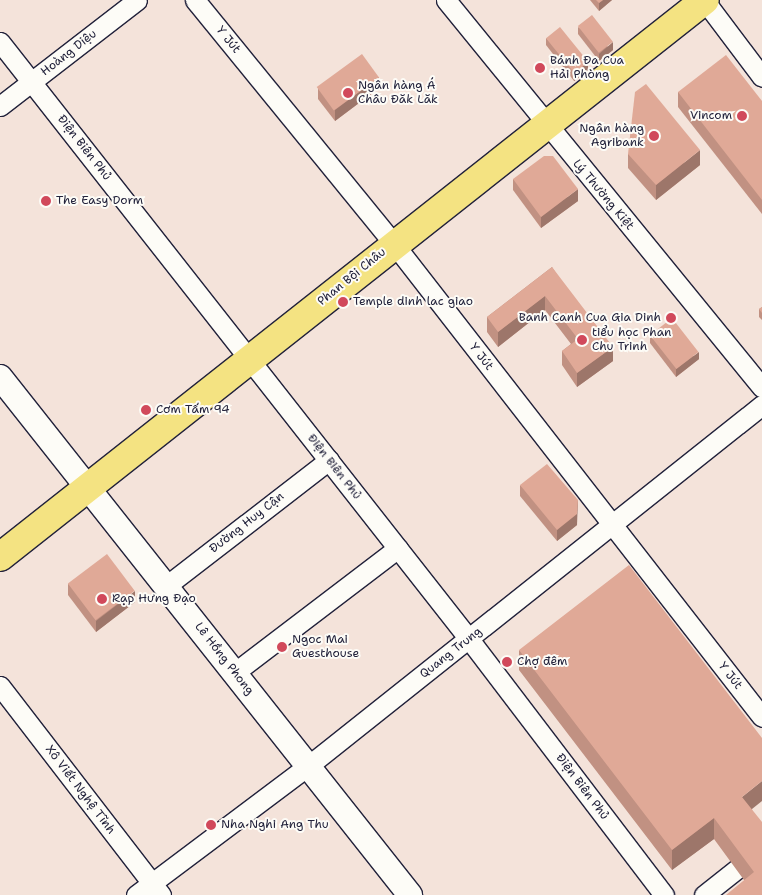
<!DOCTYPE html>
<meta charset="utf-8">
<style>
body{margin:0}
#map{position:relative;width:762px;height:895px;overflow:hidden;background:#f4e3da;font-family:"Shantell Sans",sans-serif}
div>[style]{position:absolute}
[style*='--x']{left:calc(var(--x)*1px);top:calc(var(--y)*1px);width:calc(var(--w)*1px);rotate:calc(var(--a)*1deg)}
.roads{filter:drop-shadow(1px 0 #22223b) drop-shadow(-1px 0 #22223b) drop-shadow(0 1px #22223b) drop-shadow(0 -1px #22223b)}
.minor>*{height:19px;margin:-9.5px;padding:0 9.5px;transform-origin:9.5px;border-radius:9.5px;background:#fdfcf7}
.tertiary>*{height:24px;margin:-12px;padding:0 12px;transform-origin:12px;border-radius:12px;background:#fdfcf7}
.primary>*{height:28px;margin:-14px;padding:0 14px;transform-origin:14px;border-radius:14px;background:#f4e382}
.wall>*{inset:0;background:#c19182}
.shaded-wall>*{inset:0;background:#9d766a}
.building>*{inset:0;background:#e0a997;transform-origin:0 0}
.dots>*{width:14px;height:14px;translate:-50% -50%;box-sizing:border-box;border:2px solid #fdfcf7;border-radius:50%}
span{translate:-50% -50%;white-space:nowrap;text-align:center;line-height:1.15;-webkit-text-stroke:4px #fdfcf7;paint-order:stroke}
.street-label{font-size:12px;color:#22223b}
.poi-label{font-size:12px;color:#22223b}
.left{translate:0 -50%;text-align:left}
.right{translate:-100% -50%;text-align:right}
</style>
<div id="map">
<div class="roads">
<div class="minor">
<i style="--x:195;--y:0;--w:315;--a:50.8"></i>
<i style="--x:394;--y:244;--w:599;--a:52.12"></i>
<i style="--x:446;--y:0;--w:500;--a:50.8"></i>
<i style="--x:704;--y:0;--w:96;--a:53"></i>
<i style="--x:0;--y:42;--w:759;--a:51.85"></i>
<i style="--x:469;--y:639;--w:322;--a:52.7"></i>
<i style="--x:0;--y:106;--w:173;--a:-37.7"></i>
<i style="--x:166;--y:586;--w:206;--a:-37.7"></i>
<i style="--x:234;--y:673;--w:206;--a:-37.3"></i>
<i style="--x:0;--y:686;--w:264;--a:52.4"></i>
<i style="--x:136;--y:895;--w:215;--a:-36.9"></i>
<i style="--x:308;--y:766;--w:580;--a:-38.49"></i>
<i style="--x:704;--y:895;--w:74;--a:-38.4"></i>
</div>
<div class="tertiary">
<i style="--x:0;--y:377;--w:661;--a:51.64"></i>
</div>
<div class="primary">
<i style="--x:0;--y:557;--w:898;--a:-38.31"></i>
</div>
</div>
<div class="wall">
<i style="clip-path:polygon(590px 0,612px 0,599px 11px)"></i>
<i style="clip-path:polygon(578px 27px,613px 50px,599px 61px,578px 34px)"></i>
<i style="clip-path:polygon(546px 38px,588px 70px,574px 81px,546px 45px)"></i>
<i style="clip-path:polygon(318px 88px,379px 88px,335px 121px,318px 99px)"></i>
<i style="clip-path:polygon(678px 92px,762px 101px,762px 214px,678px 107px)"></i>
<i style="clip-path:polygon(628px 154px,700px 165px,656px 200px,628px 168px)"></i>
<i style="clip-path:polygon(513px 179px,578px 201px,541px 228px,513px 190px)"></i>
<i style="clip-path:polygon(552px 267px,613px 361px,577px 387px,562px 365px,562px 351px,571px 344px,545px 310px,498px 347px,487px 332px,487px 317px)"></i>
<i style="clip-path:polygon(762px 307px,762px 320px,759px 317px,759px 309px)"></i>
<i style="clip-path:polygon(650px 335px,699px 359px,676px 377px,650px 343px)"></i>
<i style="clip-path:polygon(520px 485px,577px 525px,557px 541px,520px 496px)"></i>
<i style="clip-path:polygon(68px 584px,135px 602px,96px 632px,68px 595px)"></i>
<i style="clip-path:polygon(519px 650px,752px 809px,762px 895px,744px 880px,714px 839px,672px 870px,519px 670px)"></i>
</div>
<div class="shaded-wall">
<i style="clip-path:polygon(603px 0,612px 0,599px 11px,599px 3px)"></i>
<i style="clip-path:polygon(613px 42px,613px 50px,599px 61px,599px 54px)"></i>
<i style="clip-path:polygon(588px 62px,588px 70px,574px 81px,574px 73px)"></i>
<i style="clip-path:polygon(379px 77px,379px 88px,335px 121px,335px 110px)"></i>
<i style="clip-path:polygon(700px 150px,700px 165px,656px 200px,656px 185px)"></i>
<i style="clip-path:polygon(578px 189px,578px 201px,541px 228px,541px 217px)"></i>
<i style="clip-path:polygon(545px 296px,545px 310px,498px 347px,498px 332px)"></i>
<i style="clip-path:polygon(613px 347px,613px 361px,577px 387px,577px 373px)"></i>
<i style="clip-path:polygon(699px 352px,699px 359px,676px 377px,676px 369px)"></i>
<i style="clip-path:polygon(578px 500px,577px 525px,557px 541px,557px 530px)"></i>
<i style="clip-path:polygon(135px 591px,135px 602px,96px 632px,96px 621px)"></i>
<i style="clip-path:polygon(762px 781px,762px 801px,742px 817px,742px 797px)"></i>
<i style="clip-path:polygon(714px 818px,714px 839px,672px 870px,672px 850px)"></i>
</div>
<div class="building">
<i style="clip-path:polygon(596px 0,603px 0,599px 3px)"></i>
<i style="left:592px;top:15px;width:34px;height:18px;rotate:52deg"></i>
<i style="left:560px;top:27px;width:45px;height:18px;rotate:51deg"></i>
<i style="left:362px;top:54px;width:29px;height:56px;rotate:54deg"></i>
<i style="clip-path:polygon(726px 55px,762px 101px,762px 200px,678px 92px)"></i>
<i style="clip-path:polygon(646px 84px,700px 150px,656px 185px,628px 154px,635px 92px)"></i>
<i style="clip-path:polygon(544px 156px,553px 156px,578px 189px,541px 217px,513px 179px)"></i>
<i style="clip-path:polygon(552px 267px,613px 347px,577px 373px,562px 351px,578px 339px,545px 296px,498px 332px,487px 317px)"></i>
<i style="clip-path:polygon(762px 307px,762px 313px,759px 309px)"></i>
<i style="left:672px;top:318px;width:43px;height:28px;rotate:52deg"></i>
<i style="clip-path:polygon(547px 464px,578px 500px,577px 514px,557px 530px,520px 485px)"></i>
<i style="left:107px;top:554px;width:46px;height:49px;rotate:53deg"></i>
<i style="clip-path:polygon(629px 565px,762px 738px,762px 781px,742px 797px,762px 822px,762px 895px,726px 895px,754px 872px,714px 818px,672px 850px,519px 650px)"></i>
</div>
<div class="dots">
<i style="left:540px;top:68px;background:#d1495b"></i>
<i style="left:348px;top:93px;background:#d1495b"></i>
<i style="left:742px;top:116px;background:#d1495b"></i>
<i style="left:654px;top:136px;background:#d1495b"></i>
<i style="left:46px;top:201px;background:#d1495b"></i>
<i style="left:343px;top:302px;background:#d1495b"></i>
<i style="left:671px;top:318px;background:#d1495b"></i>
<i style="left:582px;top:340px;background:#d1495b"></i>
<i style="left:146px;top:410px;background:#d1495b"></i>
<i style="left:102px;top:599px;background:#d1495b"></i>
<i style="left:282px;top:647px;background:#d1495b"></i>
<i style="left:507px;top:662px;background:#d1495b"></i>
<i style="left:211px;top:825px;background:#d1495b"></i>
</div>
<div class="street-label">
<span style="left:228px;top:40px;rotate:51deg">Y Jút</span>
<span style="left:69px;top:53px;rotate:-38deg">Hoàng Diệu</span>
<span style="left:84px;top:148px;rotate:52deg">Điện Biên Phủ</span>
<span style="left:603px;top:195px;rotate:50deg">Lý Thường Kiệt</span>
<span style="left:352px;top:277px;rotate:-39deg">Phan Bội Châu</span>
<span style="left:481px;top:357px;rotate:52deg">Y Jút</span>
<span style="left:334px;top:467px;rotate:52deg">Điện Biên Phủ</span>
<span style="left:247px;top:523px;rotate:-38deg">Đường Huy Cận</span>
<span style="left:451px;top:653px;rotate:-38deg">Quang Trung</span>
<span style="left:224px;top:659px;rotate:52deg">Lê Hồng Phong</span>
<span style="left:730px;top:676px;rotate:52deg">Y Jút</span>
<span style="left:582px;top:787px;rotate:53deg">Điện Biên Phủ</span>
<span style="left:80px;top:790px;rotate:53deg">Xô Viết Nghệ Tĩnh</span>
</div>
<div class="poi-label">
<span class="left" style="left:550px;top:68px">Bánh Đa Cua<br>Hải Phòng</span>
<span class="left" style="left:358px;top:93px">Ngân hàng Á<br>Châu Đăk Lăk</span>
<span class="right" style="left:732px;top:116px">Vincom</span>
<span class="right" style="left:644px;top:136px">Ngân hàng<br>Agribank</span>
<span class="left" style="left:56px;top:201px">The Easy Dorm</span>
<span class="left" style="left:353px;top:302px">Temple dinh lac giao</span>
<span class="right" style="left:661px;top:318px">Banh Canh Cua Gia Dinh</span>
<span class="left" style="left:592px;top:340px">tiểu học Phan<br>Chu Trinh</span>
<span class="left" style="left:156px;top:410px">Cơm Tấm 94</span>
<span class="left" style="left:112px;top:599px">Rạp Hưng Đạo</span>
<span class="left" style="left:292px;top:647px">Ngoc Mai<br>Guesthouse</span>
<span class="left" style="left:517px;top:662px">Chợ đêm</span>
<span class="left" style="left:221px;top:825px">Nha Nghi Ang Thu</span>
</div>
</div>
